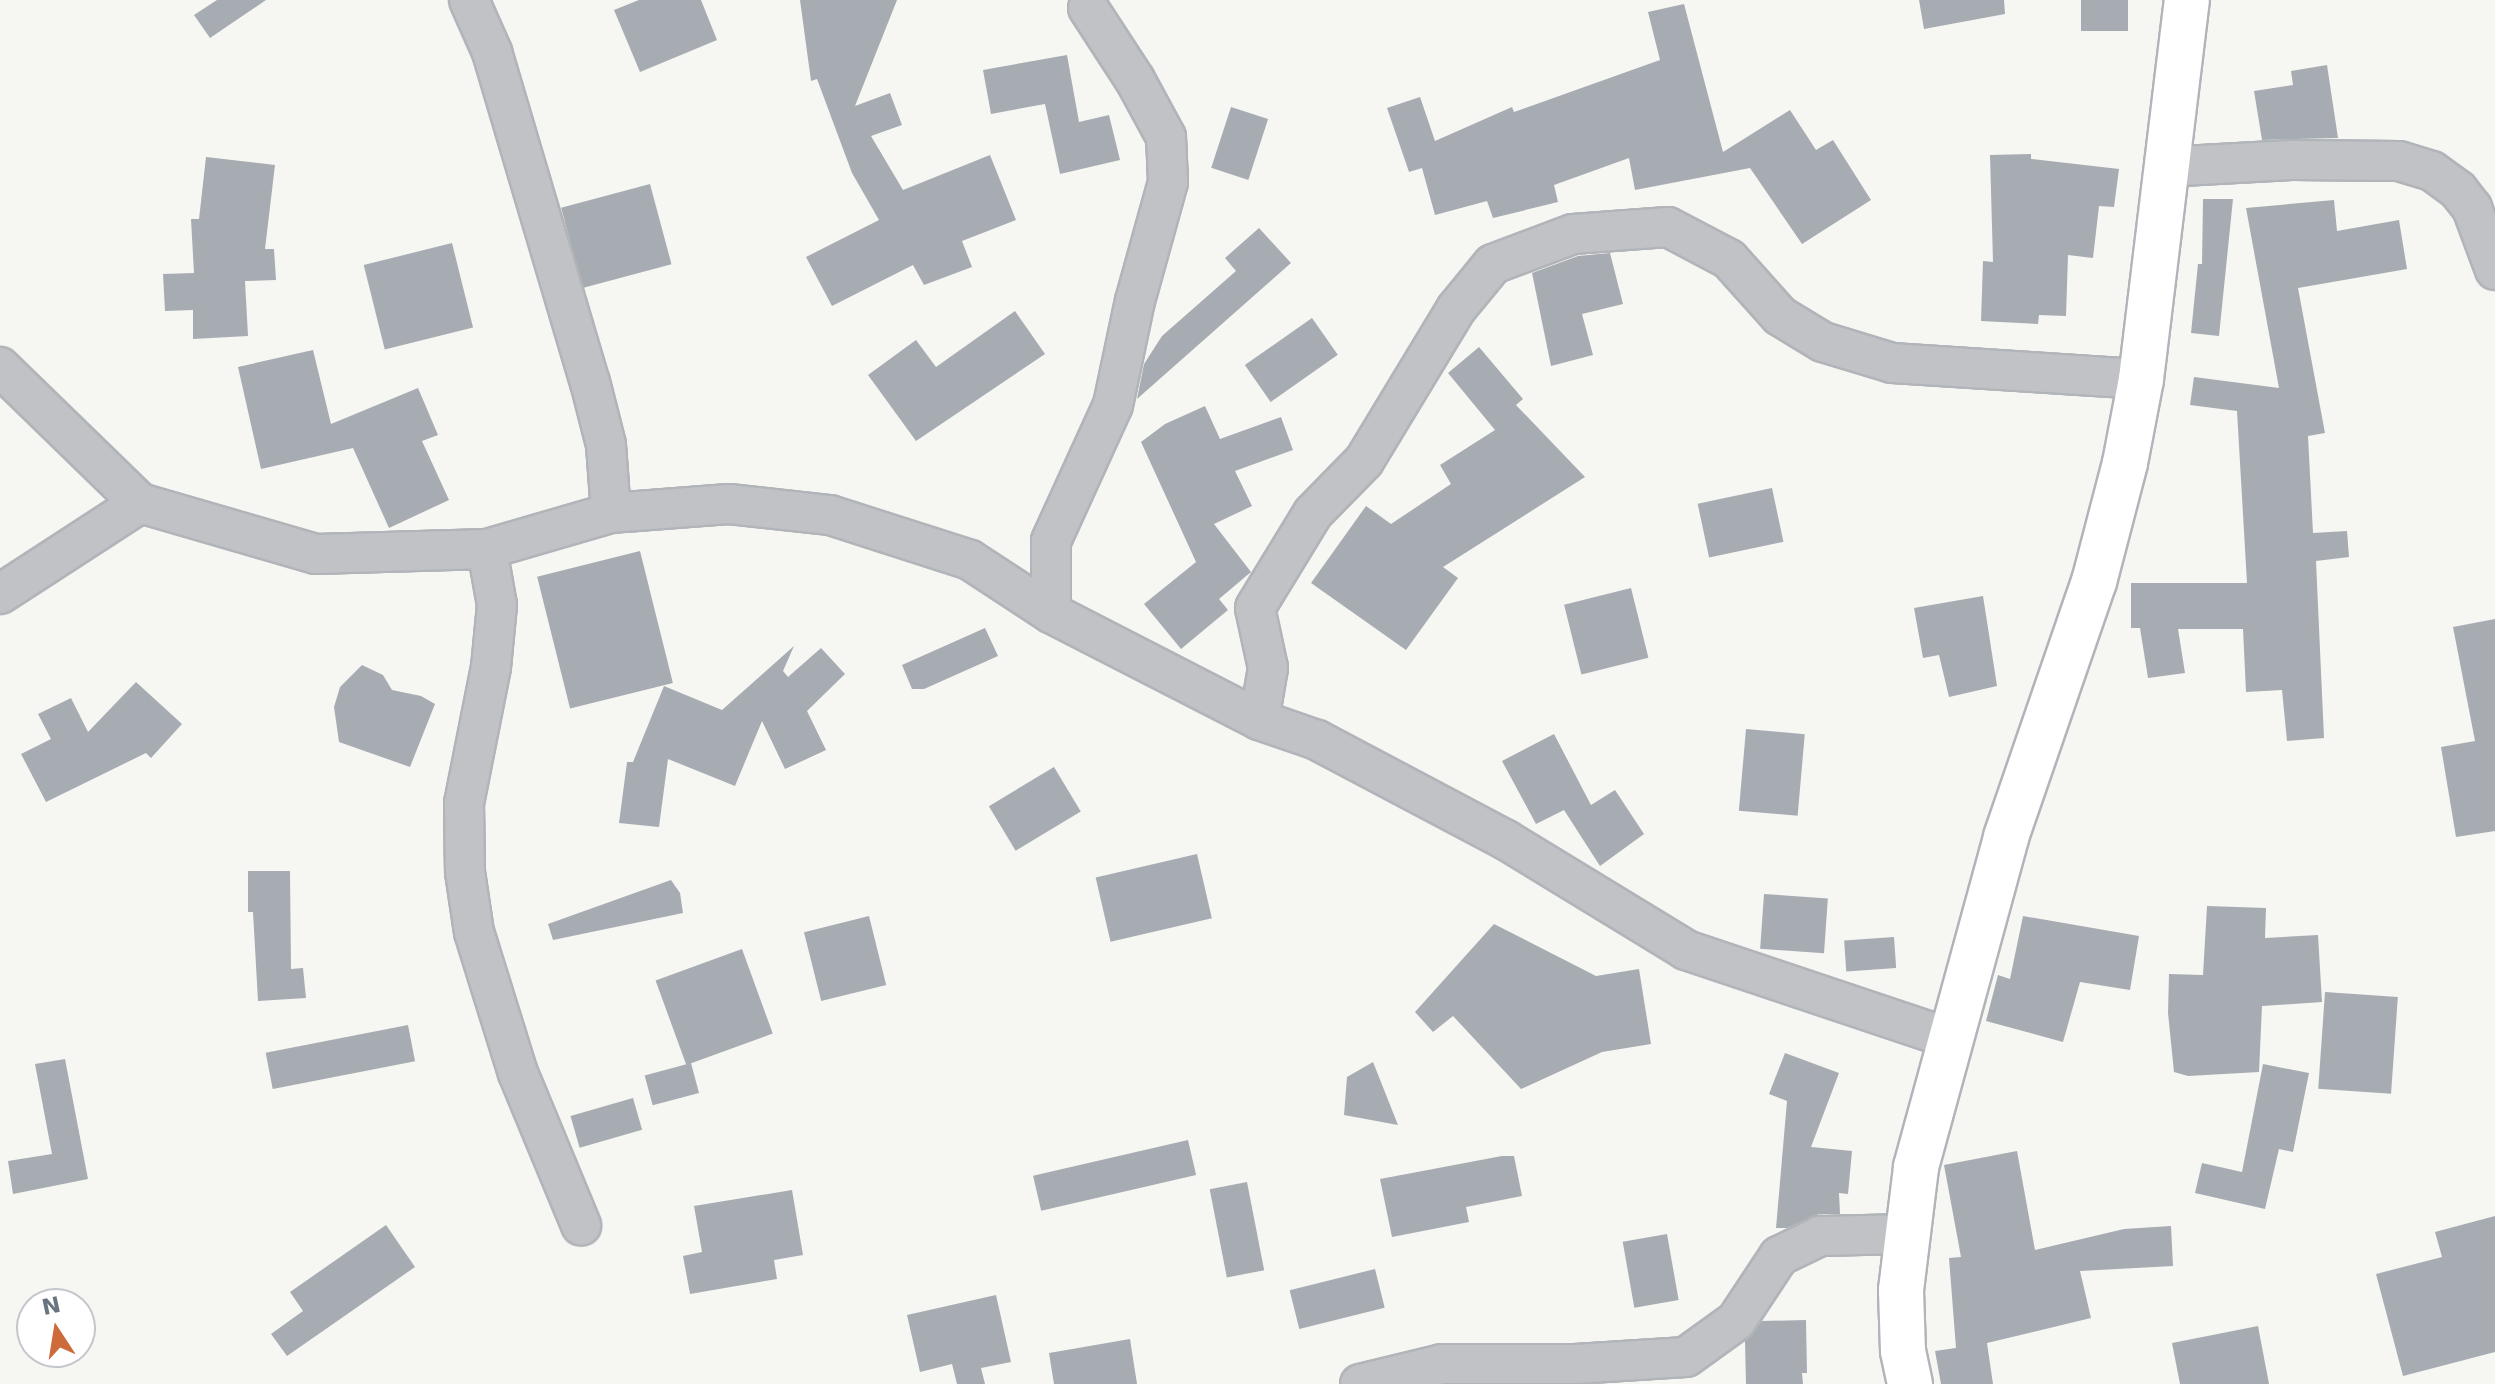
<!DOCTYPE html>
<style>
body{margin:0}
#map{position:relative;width:2495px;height:1384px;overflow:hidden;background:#f6f6f3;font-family:"DejaVu Sans",sans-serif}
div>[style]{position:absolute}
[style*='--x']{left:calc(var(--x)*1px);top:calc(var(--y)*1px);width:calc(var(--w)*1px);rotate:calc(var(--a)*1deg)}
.building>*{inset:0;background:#a7acb2;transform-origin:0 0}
.roads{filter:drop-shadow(2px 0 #b1b4b8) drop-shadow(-2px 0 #b1b4b8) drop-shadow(0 2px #b1b4b8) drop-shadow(0 -2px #b1b4b8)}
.minor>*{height:38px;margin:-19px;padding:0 19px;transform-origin:19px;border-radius:19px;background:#c0c2c6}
.major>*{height:44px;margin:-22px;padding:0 22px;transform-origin:22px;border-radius:22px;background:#fff}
span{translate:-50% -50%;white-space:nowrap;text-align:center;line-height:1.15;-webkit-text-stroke:8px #fff;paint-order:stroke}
.north{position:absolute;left:16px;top:1288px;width:80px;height:80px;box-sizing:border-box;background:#fff;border:2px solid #c3c7cc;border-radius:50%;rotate:348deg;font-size:22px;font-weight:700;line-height:32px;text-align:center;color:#697480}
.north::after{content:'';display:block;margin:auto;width:28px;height:36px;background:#ce6b3b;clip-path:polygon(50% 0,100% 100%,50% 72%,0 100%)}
</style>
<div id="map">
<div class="building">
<i style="clip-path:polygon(217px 0,266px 0,210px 38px,194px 15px)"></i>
<i style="clip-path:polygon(639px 0,701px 0,717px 40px,640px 72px,614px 10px)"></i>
<i style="clip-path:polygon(800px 0,897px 0,855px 106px,890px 93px,902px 125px,871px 136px,903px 190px,990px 155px,1016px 220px,962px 241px,972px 267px,924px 285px,913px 265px,832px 306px,806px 257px,879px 220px,852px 173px,817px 79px,811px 81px)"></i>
<i style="clip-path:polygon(1919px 0,2004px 0,2005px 14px,1924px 29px)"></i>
<i style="left:2081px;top:0;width:47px;height:31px"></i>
<i style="clip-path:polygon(1684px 4px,1723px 152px,1790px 110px,1816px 150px,1833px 140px,1871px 200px,1802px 244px,1750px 168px,1635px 190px,1629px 158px,1554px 185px,1558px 202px,1493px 218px,1487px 201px,1435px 215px,1422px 168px,1409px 172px,1387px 108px,1420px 97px,1435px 141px,1512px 107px,1514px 112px,1660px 60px,1648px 12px)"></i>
<i style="clip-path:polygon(1067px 55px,1079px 122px,1109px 115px,1120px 160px,1060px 174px,1045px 104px,991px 114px,983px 70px)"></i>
<i style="clip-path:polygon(2327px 65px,2338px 138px,2262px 140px,2254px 91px,2293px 85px,2291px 71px)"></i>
<i style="left:1231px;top:107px;width:39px;height:64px;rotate:18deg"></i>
<i style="clip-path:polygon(2031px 154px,2031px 159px,2119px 169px,2114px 207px,2099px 206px,2093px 258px,2068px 255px,2066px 316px,2039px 315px,2038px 324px,1981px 321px,1983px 261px,1993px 262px,1990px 155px)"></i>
<i style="clip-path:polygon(206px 157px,275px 165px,265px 249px,274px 249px,276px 280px,245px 281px,248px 336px,193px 339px,193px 310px,165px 311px,163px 274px,194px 273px,191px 219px,199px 219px)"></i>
<i style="left:650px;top:184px;width:83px;height:92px;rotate:75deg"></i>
<i style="clip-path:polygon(2203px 199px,2233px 199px,2219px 336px,2191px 333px,2198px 264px,2202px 264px)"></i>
<i style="clip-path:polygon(2334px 200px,2337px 231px,2399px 220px,2407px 269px,2298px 288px,2325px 433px,2308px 436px,2313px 533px,2347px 531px,2349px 557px,2316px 561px,2324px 738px,2287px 741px,2282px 690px,2246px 692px,2243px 629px,2178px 629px,2185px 673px,2148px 678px,2140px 628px,2131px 628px,2131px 583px,2247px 583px,2237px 411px,2190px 405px,2194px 377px,2279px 388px,2246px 208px)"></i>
<i style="clip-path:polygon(1259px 228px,1291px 263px,1137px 399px,1144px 364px,1162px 336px,1236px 271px,1225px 258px)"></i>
<i style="left:452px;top:243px;width:87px;height:91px;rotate:76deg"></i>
<i style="clip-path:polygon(1610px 253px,1623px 304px,1582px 314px,1593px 355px,1551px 366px,1532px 273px,1578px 256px)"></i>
<i style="clip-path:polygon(1015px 311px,1045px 354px,916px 441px,868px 375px,916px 340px,936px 367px)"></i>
<i style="left:1312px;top:318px;width:45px;height:82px;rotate:55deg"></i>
<i style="clip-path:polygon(1479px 347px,1523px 399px,1516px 405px,1585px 477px,1443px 567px,1458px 578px,1406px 650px,1311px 583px,1366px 506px,1391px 524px,1451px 484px,1440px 465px,1495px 430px,1448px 373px)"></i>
<i style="clip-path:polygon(313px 350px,331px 424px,418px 388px,438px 435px,422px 441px,449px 500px,389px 528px,353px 448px,261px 469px,238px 367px)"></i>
<i style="clip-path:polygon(1205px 406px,1220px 439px,1281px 417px,1293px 450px,1235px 471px,1252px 506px,1214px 524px,1251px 572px,1219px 599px,1228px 610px,1181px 649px,1144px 604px,1196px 562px,1141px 442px,1165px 424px)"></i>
<i style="left:1772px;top:488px;width:55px;height:76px;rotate:78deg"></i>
<i style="left:640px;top:551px;width:136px;height:106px;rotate:76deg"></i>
<i style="left:1631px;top:588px;width:72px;height:69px;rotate:76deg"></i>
<i style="clip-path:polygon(1983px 596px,1997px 686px,1949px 697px,1939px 655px,1923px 658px,1914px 608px)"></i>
<i style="clip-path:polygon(2495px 619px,2495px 831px,2456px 837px,2441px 747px,2475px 741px,2453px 627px)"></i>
<i style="clip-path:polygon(985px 628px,998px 656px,924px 689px,912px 689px,902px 665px)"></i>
<i style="clip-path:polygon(794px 646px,783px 671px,788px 677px,821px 648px,845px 674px,807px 711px,826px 750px,785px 769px,762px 721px,735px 786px,668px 759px,659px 827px,619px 823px,627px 762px,633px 762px,664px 686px,722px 710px)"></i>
<i style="clip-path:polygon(362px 665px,383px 675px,392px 690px,421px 696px,435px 704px,410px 767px,339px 742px,334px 707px,340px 687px)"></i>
<i style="clip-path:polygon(136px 682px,182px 724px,151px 758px,146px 753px,46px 802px,21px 754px,51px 739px,38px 714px,71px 698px,88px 732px)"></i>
<i style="left:1746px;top:729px;width:59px;height:82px;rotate:5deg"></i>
<i style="clip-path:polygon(1554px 734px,1591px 805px,1615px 790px,1644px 834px,1600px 866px,1564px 810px,1536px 824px,1502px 761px)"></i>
<i style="left:1054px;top:767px;width:52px;height:76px;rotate:59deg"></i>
<i style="left:1197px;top:854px;width:66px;height:104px;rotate:77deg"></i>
<i style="clip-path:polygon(248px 871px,290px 871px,291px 969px,303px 968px,306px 998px,258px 1001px,253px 912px,248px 912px)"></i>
<i style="clip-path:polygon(671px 880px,680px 893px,683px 913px,553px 940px,548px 924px)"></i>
<i style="left:1764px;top:894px;width:64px;height:55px;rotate:4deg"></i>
<i style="clip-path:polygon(2207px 906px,2266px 908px,2265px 938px,2318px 935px,2322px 1002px,2262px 1006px,2259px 1072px,2188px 1076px,2174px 1072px,2168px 1013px,2169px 974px,2203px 975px)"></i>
<i style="left:869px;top:916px;width:71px;height:67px;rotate:76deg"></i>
<i style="clip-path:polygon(2023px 916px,2139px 936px,2130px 990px,2080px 982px,2063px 1042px,1986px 1021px,1998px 975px,2010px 979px)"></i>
<i style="clip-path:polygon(1494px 924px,1596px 976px,1639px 969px,1651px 1044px,1602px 1052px,1521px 1089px,1453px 1016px,1433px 1032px,1415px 1012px)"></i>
<i style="left:1894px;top:937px;width:31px;height:50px;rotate:86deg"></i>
<i style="left:742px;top:949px;width:90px;height:92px;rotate:70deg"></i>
<i style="left:2325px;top:992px;width:73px;height:97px;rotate:4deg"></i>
<i style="left:408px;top:1025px;width:37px;height:145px;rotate:79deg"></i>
<i style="clip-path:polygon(1785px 1053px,1839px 1073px,1811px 1147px,1852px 1151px,1848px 1194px,1839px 1193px,1840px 1214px,1819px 1214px,1787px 1228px,1776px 1228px,1787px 1101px,1769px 1094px)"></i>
<i style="clip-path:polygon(65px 1059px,88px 1179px,13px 1194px,8px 1161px,52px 1154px,35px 1064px)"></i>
<i style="clip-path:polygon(1373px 1062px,1398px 1125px,1344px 1115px,1347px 1077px)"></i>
<i style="left:691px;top:1063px;width:31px;height:48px;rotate:75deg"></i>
<i style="clip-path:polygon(2263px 1064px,2309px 1073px,2293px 1152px,2279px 1149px,2265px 1209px,2195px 1193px,2202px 1163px,2242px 1172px)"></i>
<i style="left:633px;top:1098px;width:33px;height:65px;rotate:74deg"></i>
<i style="left:1188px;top:1140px;width:36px;height:159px;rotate:77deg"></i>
<i style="clip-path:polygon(2017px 1151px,2035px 1250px,2124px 1229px,2171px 1226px,2173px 1266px,2080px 1271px,2091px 1318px,1987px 1343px,1993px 1384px,1941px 1384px,1935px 1351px,1956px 1348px,1949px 1258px,1961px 1257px,1944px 1165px)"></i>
<i style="clip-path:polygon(1502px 1156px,1514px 1156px,1522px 1196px,1466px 1207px,1469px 1222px,1392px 1237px,1380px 1179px)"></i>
<i style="left:1247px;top:1182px;width:90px;height:38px;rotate:79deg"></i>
<i style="clip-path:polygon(792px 1190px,803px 1255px,774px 1260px,777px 1279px,690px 1294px,683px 1256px,702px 1252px,694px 1206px)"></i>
<i style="clip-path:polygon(2495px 1216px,2495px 1352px,2403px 1376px,2376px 1274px,2442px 1257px,2435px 1232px)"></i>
<i style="clip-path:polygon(386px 1225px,415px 1267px,287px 1356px,271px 1334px,303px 1311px,290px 1292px)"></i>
<i style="left:1667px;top:1234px;width:67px;height:45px;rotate:80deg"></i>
<i style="left:1375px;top:1269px;width:40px;height:88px;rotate:76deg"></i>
<i style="clip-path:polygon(996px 1295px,1011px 1362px,981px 1368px,985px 1384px,957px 1384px,952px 1364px,920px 1372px,907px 1315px)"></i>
<i style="clip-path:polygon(1806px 1320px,1807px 1373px,1802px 1373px,1803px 1384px,1746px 1384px,1745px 1341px,1762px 1321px)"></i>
<i style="clip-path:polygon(2258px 1326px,2269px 1384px,2180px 1384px,2172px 1343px)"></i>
<i style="clip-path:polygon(1130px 1339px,1137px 1384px,1054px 1384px,1049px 1353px)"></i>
</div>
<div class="roads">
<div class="minor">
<i style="--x:469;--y:0;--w:57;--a:66.1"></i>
<i style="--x:492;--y:52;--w:344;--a:73.5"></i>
<i style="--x:590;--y:382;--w:65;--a:75.7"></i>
<i style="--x:606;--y:445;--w:68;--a:85.8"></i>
<i style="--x:2164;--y:167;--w:128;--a:-3.1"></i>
<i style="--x:2292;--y:160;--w:107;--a:0.5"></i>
<i style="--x:2399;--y:161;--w:34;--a:17"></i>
<i style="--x:2432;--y:171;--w:32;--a:36"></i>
<i style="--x:2458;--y:190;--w:23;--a:52"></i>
<i style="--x:2472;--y:208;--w:66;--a:69.6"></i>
<i style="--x:0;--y:367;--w:195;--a:44.2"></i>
<i style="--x:140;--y:503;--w:183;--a:16.2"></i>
<i style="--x:316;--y:554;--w:171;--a:-1.7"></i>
<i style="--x:487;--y:549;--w:129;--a:-16.2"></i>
<i style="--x:611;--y:513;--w:118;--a:-4.4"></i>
<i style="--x:729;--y:504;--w:102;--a:6.2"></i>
<i style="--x:830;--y:515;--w:147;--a:17.8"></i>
<i style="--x:970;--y:560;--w:97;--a:33.2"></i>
<i style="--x:1051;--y:613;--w:234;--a:27.2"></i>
<i style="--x:1259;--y:720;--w:61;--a:19"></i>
<i style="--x:1317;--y:740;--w:214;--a:27.9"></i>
<i style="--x:1506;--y:840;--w:211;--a:31.4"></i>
<i style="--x:1686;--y:950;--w:277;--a:18.5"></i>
<i style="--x:487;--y:549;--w:57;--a:79.9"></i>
<i style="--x:497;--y:605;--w:62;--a:95.5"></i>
<i style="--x:491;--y:667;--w:139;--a:101.2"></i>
<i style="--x:464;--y:803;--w:69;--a:89.2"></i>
<i style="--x:465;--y:872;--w:61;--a:81.5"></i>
<i style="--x:474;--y:932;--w:148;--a:72.7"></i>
<i style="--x:518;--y:1073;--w:165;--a:67.5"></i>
<i style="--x:0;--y:594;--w:167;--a:-33"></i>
<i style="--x:1051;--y:613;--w:72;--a:-90"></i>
<i style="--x:1051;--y:541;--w:149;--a:-65.5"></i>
<i style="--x:1113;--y:405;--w:106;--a:-78.1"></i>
<i style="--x:1135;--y:301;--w:123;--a:-74.5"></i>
<i style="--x:1168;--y:182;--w:45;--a:-92.5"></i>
<i style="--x:1166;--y:137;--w:65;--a:-118.5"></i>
<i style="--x:1135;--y:80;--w:86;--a:-123.1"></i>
<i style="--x:1259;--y:720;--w:53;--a:-80.2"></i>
<i style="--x:1268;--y:668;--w:61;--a:-102.2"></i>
<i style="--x:1255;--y:608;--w:111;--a:-58.6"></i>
<i style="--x:1313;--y:513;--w:73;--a:-45.6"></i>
<i style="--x:1364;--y:461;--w:178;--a:-58.8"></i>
<i style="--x:1456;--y:309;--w:58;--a:-50.6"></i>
<i style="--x:1493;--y:264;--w:85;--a:-20.6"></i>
<i style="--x:1573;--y:234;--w:95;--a:-4.2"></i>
<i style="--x:1668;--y:227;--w:69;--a:27.7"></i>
<i style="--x:1729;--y:259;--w:76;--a:48.2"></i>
<i style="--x:1780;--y:316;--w:50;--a:31.2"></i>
<i style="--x:1823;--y:342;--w:72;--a:16.9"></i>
<i style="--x:1892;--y:363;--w:250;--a:3.7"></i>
<i style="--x:1360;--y:1384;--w:84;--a:-13.7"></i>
<i style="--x:1442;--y:1364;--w:133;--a:0"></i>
<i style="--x:1575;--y:1364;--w:111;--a:-3.6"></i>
<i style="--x:1686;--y:1357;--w:62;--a:-35.8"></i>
<i style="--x:1736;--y:1321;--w:78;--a:-56.5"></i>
<i style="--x:1779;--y:1256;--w:46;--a:-26"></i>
<i style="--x:1820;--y:1236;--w:87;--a:-1.3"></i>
</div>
<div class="major">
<i style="--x:1910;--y:1384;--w:34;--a:-102"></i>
<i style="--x:1903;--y:1351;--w:61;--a:-91.9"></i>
<i style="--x:1901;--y:1290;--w:124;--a:-83"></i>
<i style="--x:1916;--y:1167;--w:342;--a:-74.7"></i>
<i style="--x:2006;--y:837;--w:270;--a:-71"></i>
<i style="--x:2094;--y:582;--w:123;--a:-75.4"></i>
<i style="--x:2125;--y:463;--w:86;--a:-79.2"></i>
<i style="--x:2141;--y:379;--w:382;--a:-83.1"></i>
</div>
</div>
<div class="north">N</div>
</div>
